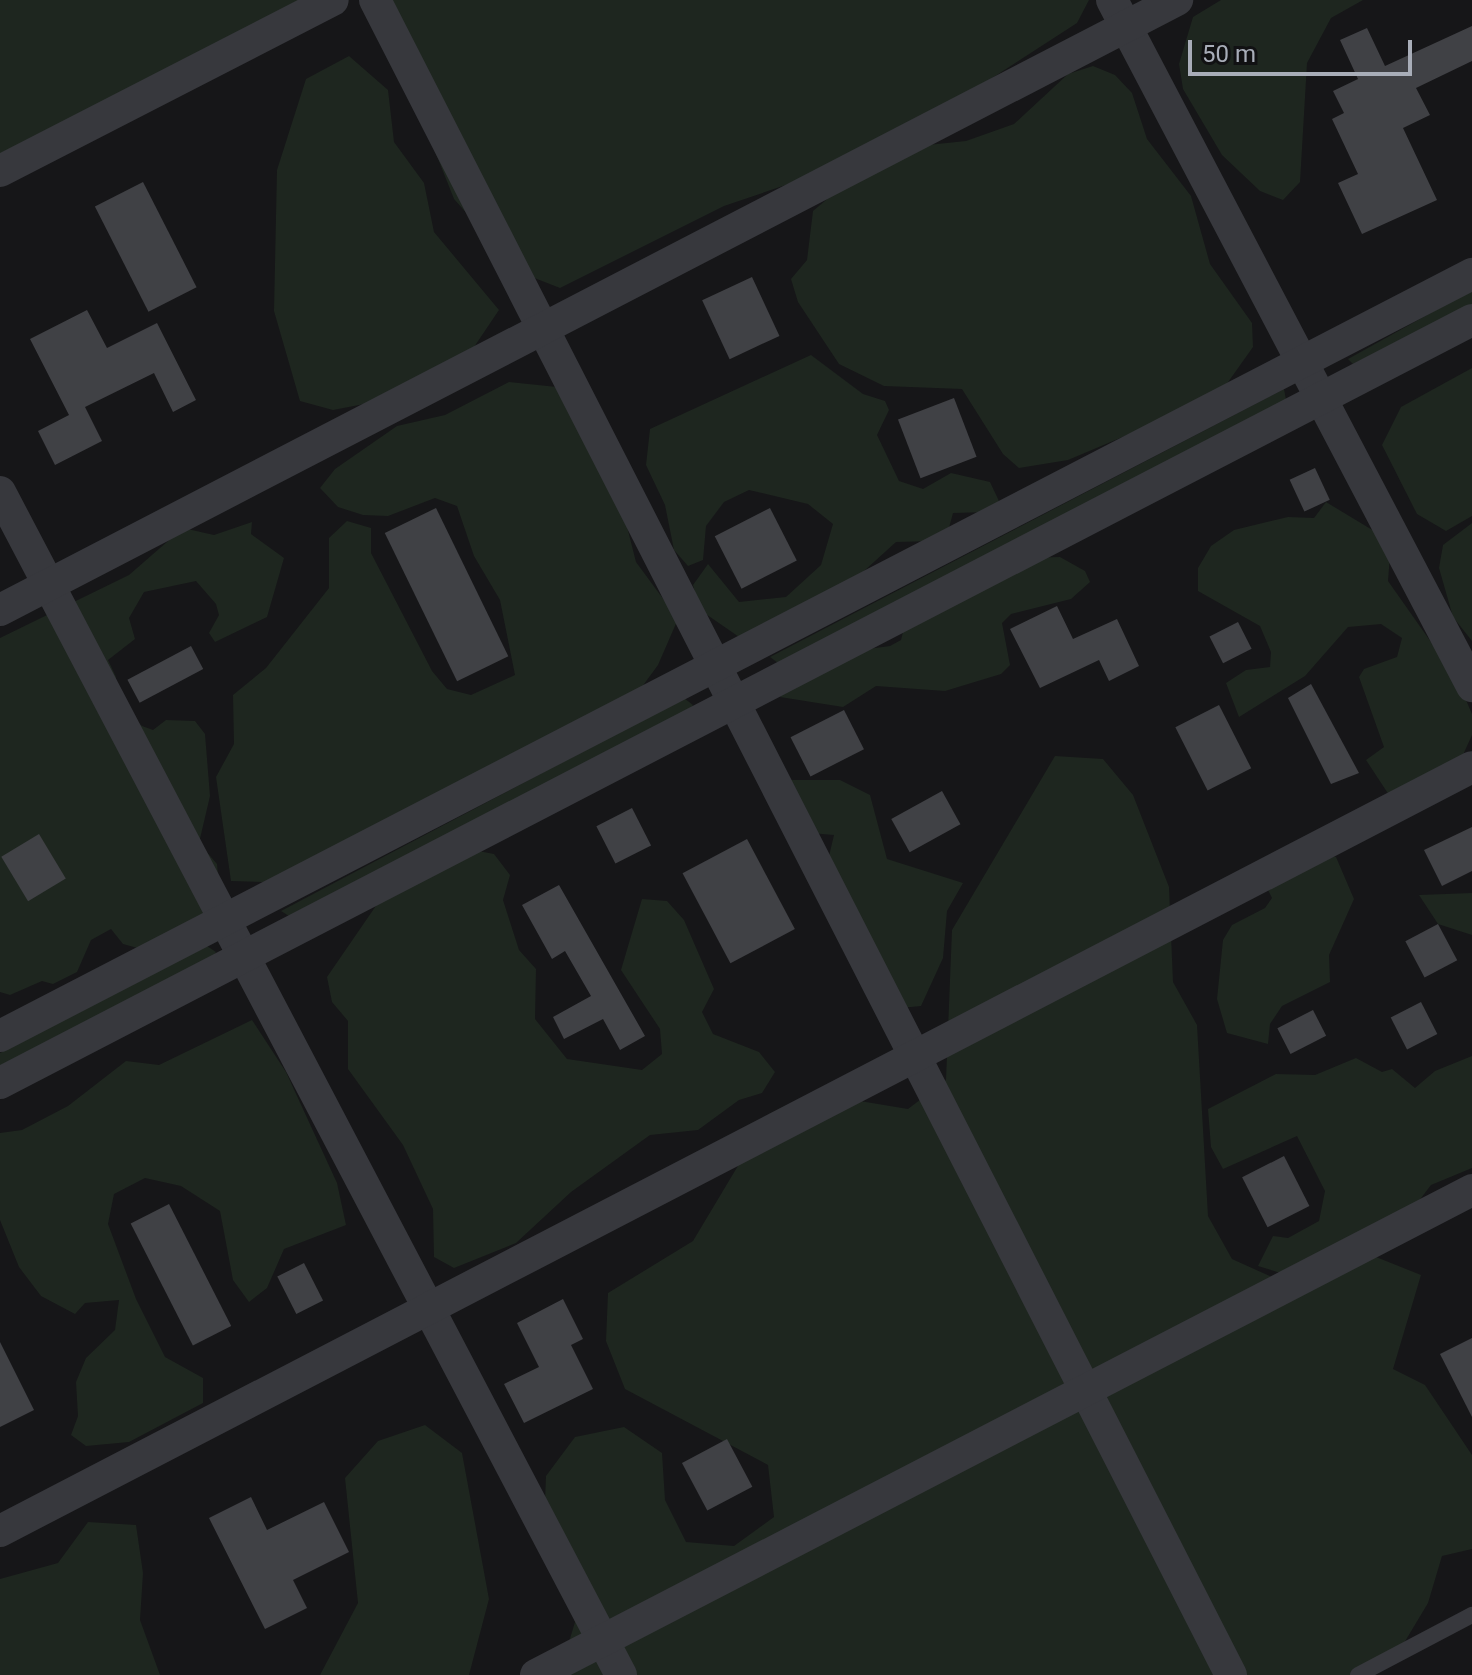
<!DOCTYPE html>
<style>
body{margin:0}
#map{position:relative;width:1472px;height:1675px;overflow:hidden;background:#161618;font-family:Roboto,sans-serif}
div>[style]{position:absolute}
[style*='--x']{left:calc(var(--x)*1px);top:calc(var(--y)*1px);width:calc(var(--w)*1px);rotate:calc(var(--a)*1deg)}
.green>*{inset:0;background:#1e261f}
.building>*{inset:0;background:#404145;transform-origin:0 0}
.service>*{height:16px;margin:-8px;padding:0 8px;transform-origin:8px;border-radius:8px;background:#37383d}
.minor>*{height:32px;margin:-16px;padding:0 16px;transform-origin:16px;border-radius:16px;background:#37383d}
span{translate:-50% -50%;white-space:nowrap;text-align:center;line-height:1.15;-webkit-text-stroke:6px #111113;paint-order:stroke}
.scale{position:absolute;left:1188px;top:40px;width:224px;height:36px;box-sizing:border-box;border:4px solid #a8adb8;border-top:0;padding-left:10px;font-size:24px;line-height:28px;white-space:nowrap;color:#a8adb8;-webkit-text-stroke:6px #111113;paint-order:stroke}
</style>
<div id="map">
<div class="green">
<i style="clip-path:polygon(0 0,303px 0,0 173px)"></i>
<i style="clip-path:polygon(375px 0,1089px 0,1077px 23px,952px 104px,821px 173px,724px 206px,560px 288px,519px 272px,454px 199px)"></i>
<i style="clip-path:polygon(1221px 0,1363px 0,1331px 18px,1307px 63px,1300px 182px,1283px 200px,1260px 191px,1222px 155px,1183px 89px,1179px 64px,1193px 17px)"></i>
<i style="clip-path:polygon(349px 56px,388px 90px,394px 142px,424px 183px,434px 232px,499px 310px,472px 350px,385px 400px,333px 410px,300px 401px,274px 311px,277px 170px,306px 79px)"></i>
<i style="clip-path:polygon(1093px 66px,1115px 75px,1132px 93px,1147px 139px,1191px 196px,1210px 264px,1252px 323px,1253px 347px,1226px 385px,1184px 411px,1068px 460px,1019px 468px,1003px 454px,962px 389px,884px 386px,839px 364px,798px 302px,791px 279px,807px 260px,813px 211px,832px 195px,918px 146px,966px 141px,1014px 124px,1068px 74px)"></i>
<i style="clip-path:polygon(1472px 290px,1472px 304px,1353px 364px,1348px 359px)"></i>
<i style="clip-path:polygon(811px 355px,863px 394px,885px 401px,889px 410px,877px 435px,899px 481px,923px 489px,951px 473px,990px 482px,999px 501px,989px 512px,953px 513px,947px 535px,933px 541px,896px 542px,842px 591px,742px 639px,700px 610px,693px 585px,708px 564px,739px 602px,786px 597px,821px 565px,833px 524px,808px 504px,749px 490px,724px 502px,706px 526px,703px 560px,688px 566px,674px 550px,665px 505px,646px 465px,650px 429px)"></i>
<i style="clip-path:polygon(1472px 368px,1472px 516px,1446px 531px,1417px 514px,1382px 445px,1401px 407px)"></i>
<i style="clip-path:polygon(509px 382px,557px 387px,618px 491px,636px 562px,678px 619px,658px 665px,636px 695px,295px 883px,231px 881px,216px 777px,234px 744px,233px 695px,266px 668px,329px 588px,329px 538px,347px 521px,371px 528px,371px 553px,432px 671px,447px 689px,471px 695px,515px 675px,500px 600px,474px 556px,457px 506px,435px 498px,388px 516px,363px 515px,338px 507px,320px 488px,335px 469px,397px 426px,445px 415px)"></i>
<i style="clip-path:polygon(1284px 389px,1286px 400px,778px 663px,770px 657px)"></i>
<i style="clip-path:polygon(1326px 502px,1379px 534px,1390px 555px,1388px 581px,1457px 679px,1472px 714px,1472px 735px,1462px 757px,1389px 795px,1366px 760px,1384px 747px,1359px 677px,1364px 669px,1397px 657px,1402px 638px,1381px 624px,1348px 627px,1305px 676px,1239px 717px,1226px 683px,1246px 670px,1270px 667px,1271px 652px,1260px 626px,1198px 591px,1198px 568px,1211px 546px,1234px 530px,1288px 517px,1314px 518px)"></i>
<i style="clip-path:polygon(252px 522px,251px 534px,284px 558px,267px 617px,215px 642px,209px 633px,219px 615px,216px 604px,196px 581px,144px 592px,129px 618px,135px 639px,108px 660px,116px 677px,113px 700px,142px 726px,153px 730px,166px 720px,195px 721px,205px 734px,210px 796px,199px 843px,217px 864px,222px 918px,141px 949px,123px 944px,111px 929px,91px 940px,77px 972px,53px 984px,42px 981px,10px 995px,0 992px,0 638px,129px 575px,183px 528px,214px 535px)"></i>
<i style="clip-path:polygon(1472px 523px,1472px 641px,1453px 617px,1439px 568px,1443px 545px)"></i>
<i style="clip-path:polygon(1060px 557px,1085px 571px,1090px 582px,1071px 599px,1011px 614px,1002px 623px,1010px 665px,1001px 674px,945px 691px,876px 686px,843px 707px,780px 697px,818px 656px,890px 646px,901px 640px,907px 616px,1025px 558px)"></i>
<i style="clip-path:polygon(684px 698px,693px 705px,690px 710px,289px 916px,281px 911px)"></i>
<i style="clip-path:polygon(1055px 756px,1103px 759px,1133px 795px,1169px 887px,1173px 982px,1197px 1025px,1208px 1216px,1232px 1259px,1274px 1278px,1287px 1275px,1258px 1266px,1273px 1236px,1288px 1238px,1319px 1221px,1325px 1191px,1297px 1136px,1223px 1169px,1211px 1147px,1208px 1109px,1276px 1074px,1315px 1075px,1356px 1058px,1382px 1072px,1392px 1069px,1415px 1088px,1435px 1071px,1472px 1056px,1472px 1168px,1431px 1185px,1376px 1257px,1421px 1275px,1393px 1369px,1425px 1385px,1472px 1455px,1472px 1549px,1442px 1556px,1428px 1603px,1404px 1643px,1357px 1675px,559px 1675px,575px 1622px,544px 1526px,546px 1476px,575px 1437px,624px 1427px,662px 1453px,665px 1500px,686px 1542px,734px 1546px,774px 1517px,768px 1465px,625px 1389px,606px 1341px,608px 1293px,693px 1241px,769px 1114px,812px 1093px,908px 1109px,946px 1080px,952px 930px)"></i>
<i style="clip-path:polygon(784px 780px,840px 780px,870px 795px,887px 859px,963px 883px,947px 911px,943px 958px,921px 1006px,901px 1008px,825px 873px,834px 835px,810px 833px)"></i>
<i style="clip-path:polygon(468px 849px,494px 854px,510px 875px,503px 900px,519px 950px,536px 969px,535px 1019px,567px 1059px,642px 1070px,662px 1054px,660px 1029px,621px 970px,642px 899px,667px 901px,684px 920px,714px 989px,702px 1012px,713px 1034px,759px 1052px,775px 1072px,762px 1093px,739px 1100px,698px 1130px,650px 1135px,571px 1192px,516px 1243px,454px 1268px,434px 1257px,433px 1209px,403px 1145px,348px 1069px,348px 1021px,332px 1002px,327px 977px,382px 897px)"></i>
<i style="clip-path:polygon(1318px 852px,1336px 857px,1354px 899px,1329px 955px,1330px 982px,1282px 1006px,1270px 1024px,1268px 1044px,1227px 1033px,1217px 999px,1223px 940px,1232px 925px,1265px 908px,1272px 898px,1264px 882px)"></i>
<i style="clip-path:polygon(1472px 893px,1472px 935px,1438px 924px,1419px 895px)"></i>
<i style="clip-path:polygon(207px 946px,216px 952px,213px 957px,0 1066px,0 1053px)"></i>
<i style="clip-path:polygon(252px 1020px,286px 1072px,337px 1183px,346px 1225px,284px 1249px,267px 1288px,249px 1302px,233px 1280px,220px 1211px,181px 1186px,145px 1178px,114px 1194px,108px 1224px,136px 1299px,165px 1357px,203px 1378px,203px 1403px,129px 1442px,86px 1446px,71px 1435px,78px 1416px,76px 1382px,86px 1358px,115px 1330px,119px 1300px,85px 1303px,75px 1314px,41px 1296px,19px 1267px,0 1220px,0 1133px,22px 1130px,68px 1106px,126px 1061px,159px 1065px)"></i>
<i style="clip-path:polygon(425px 1425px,462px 1453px,489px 1599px,469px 1675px,320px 1675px,358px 1603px,345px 1478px,378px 1441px)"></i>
<i style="clip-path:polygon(88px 1522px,136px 1525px,143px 1573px,140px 1620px,160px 1675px,0 1675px,0 1579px,58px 1563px)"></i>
</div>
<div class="building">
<i style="clip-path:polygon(1472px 26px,1472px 61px,1416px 88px,1430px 115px,1403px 128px,1437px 200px,1362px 234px,1338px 183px,1358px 174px,1332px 119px,1344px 113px,1333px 91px,1358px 79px,1340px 40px,1367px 28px,1385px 66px)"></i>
<i style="left:143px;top:182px;width:118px;height:54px;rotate:63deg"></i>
<i style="left:752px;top:277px;width:65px;height:55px;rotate:65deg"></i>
<i style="clip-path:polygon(87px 310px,107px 348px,157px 323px,196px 400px,173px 412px,154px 373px,85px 407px,102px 441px,55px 465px,38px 431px,69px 415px,30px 339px)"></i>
<i style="left:954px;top:398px;width:63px;height:60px;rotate:69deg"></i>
<i style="left:1315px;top:468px;width:35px;height:28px;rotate:65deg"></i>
<i style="left:436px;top:508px;width:165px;height:57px;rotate:64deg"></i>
<i style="left:770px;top:508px;width:59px;height:62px;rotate:63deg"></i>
<i style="clip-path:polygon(1057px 606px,1073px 639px,1117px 619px,1139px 666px,1109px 681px,1099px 660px,1040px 688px,1010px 629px)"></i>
<i style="left:1238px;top:622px;width:30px;height:32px;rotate:63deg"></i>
<i style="left:191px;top:646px;width:26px;height:72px;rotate:62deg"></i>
<i style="clip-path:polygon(1311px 684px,1359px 773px,1331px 784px,1288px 698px)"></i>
<i style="left:1219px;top:705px;width:71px;height:49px;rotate:63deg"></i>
<i style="left:844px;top:710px;width:44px;height:60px;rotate:63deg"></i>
<i style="left:942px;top:791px;width:38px;height:58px;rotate:61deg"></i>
<i style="left:632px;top:808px;width:42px;height:40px;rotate:63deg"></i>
<i style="clip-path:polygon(1472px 827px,1472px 871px,1442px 886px,1424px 850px)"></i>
<i style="left:39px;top:834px;width:52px;height:44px;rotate:59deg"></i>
<i style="left:747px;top:839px;width:102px;height:73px;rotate:62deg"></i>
<i style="clip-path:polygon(559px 885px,645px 1036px,620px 1050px,603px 1019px,564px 1039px,553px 1017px,591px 996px,565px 951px,552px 959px,522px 905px)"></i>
<i style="left:1438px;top:924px;width:41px;height:37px;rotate:62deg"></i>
<i style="left:1421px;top:1002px;width:36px;height:34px;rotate:63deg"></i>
<i style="left:1313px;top:1010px;width:29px;height:40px;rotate:63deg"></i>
<i style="left:1284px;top:1156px;width:56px;height:47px;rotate:63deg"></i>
<i style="left:169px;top:1204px;width:137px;height:43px;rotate:63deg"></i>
<i style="left:304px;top:1263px;width:42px;height:30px;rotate:63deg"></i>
<i style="clip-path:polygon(563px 1299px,583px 1339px,571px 1345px,593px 1389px,524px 1423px,504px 1384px,539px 1367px,517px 1323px)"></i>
<i style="clip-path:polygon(1472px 1338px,1472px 1417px,1440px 1354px)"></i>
<i style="clip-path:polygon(0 1342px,34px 1410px,0 1427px)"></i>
<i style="left:727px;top:1439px;width:54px;height:51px;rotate:62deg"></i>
<i style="clip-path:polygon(251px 1497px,267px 1530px,324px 1502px,349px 1552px,293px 1580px,307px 1608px,265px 1629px,209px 1518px)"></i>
</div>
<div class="service">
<i style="--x:1358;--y:1675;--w:129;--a:-27.8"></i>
</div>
<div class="minor">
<i style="--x:375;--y:0;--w:1881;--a:62.93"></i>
<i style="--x:1112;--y:0;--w:775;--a:62.31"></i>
<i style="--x:0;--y:171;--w:374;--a:-27.2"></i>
<i style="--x:0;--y:492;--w:1336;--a:62.3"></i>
<i style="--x:0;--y:610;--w:1326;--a:-27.4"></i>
<i style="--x:0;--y:1036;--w:1658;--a:-27.37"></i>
<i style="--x:0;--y:1083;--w:1658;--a:-27.4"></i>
<i style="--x:0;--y:1531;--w:1658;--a:-27.43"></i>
<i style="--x:536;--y:1675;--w:1054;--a:-27.39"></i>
</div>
<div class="scale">50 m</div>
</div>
